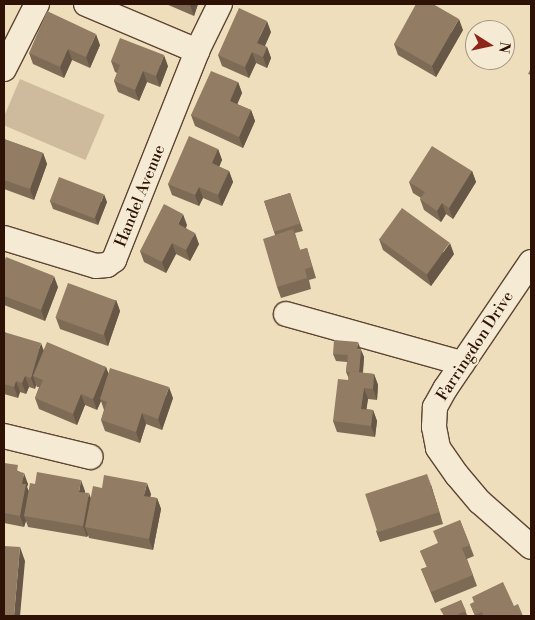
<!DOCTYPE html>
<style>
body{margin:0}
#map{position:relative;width:535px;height:620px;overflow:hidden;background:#efdebc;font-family:"Libre Bodoni",serif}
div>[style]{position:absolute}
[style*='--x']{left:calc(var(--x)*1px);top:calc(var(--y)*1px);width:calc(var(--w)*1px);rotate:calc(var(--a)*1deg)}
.green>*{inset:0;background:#cebb9d;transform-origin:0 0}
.roads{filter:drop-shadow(1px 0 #5e4533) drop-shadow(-1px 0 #5e4533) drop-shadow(0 1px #5e4533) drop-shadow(0 -1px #5e4533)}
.minor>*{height:24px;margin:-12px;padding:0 12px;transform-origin:12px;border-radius:12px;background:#f5ead3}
.wall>*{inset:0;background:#7e6b56}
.shaded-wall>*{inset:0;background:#665746}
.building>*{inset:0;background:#927c64;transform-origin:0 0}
span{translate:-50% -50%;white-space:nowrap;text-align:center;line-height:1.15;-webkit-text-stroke:4px #f5ead3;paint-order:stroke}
.street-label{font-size:16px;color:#2d1205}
.frame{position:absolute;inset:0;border:5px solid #2d1205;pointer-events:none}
.north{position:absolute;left:465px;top:20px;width:50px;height:50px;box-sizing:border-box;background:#f5ead3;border:1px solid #a59481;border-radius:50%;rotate:100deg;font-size:14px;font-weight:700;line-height:20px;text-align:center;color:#2d1205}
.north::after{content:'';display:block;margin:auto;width:18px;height:22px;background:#8f2418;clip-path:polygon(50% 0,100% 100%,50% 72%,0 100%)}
</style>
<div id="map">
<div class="green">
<i style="left:20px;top:79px;width:92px;height:49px;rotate:23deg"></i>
</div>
<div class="roads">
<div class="minor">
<i style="--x:86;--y:4;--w:121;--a:22.9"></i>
<i style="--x:4;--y:69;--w:73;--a:-63.1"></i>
<i style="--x:4;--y:238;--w:96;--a:16.9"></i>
<i style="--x:96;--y:266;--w:11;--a:-5"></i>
<i style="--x:107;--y:265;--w:9;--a:-36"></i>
<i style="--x:114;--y:260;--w:225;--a:-68.3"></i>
<i style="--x:197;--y:51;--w:52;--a:-63.9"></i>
<i style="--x:531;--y:262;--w:153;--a:124.1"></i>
<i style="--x:445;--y:389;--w:21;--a:119"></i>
<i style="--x:435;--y:407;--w:20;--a:93"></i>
<i style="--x:434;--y:427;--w:21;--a:79"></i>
<i style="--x:438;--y:448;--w:33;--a:55"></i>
<i style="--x:457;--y:475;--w:35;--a:50"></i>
<i style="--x:480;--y:502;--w:68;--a:41.4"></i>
<i style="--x:286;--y:314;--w:183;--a:15.6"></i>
<i style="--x:4;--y:436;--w:89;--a:13.6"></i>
</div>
</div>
<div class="wall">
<i style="clip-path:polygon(166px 4px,198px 4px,194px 16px)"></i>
<i style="clip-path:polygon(463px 30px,436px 77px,398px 55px,394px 44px)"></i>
<i style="clip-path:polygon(271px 32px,265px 46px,267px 47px,271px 58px,267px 68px,256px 63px,249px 78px,222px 66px,218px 55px)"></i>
<i style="clip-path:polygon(100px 45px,90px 68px,72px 60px,64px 78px,33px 64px,29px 53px)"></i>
<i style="clip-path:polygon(111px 61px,168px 66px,160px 87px,147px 82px,139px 101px,118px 92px,114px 81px,117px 73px,115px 72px)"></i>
<i style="clip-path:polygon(238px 82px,242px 93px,237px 104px,251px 110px,255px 121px,243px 148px,195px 126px,191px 115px)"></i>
<i style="clip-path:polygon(4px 139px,43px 153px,47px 164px,34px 200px,4px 189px)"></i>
<i style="clip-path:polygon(218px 149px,222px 160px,219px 167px,229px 171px,233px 182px,222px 206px,203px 198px,199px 206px,172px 195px,168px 184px)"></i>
<i style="clip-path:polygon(472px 171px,476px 182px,453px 219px,446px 214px,441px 222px,424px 210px,420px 199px,421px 198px,413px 193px,409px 182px)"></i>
<i style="clip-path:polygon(290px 193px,303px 231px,295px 233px,300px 250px,307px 248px,316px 278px,309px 280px,311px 289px,281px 298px,277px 287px,275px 235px,264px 201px)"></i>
<i style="clip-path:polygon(50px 201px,107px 202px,98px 225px,53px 209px)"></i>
<i style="clip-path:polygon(187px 225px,186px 228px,199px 244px,190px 261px,176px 254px,166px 273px,144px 262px,140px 251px)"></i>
<i style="clip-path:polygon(379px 239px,454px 254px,431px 286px,383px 250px)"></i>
<i style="clip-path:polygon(4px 262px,58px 287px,45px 321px,4px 305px)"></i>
<i style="clip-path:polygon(116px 300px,120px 311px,108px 346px,60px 329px,56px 318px)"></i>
<i style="clip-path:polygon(4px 332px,44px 350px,106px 367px,108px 373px,173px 398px,162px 430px,146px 424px,140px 443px,105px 431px,101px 420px,104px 410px,101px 401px,97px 410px,85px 405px,77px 425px,39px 409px,35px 398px,39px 387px,37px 387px,36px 385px,35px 389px,29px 387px,26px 394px,20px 392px,18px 398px,4px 394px)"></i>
<i style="clip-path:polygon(361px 350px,364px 357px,363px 373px,374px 374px,378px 385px,377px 400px,368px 399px,366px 409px,373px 410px,377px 421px,375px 437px,337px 432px,333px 421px,349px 379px,346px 372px,347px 362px,336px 361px,333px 354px)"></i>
<i style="clip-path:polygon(4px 463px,20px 472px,28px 484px,27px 487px,28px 490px,85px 491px,85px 493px,90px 498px,102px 488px,151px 494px,150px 497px,157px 498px,161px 509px,153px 550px,89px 538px,88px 535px,87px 537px,28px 527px,26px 521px,24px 527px,4px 523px)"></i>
<i style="clip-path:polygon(431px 485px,443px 524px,380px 542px,376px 531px)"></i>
<i style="clip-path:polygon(460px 520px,474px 556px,467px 559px,477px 586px,435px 603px,421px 569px,427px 567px,420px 551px,437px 544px)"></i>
<i style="clip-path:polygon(461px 600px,467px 615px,464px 616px,443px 616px)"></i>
<i style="clip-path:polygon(470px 604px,514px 606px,523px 616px,475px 616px)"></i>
</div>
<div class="shaded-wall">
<i style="clip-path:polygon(190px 4px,198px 4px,194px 16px,190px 5px)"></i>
<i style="clip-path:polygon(459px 19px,463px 30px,436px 77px,432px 66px)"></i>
<i style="clip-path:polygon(267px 21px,271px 32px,261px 54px,257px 43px)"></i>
<i style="clip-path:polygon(96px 34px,100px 45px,90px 68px,86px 57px)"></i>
<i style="clip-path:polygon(267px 47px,271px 58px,267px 68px,263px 57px)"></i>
<i style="clip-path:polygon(68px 49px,72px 60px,64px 78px,60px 67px)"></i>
<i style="clip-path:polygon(252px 52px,256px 63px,249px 78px,245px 67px)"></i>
<i style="clip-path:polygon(164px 55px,168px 66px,160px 87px,156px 76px)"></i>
<i style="clip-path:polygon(143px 71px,147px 82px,139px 101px,135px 90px)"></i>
<i style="clip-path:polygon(238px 82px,242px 93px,234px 112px,230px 101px)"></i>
<i style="clip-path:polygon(251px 110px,255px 121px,243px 148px,239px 137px)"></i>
<i style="clip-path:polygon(218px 149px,222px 160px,216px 174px,212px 163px)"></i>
<i style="clip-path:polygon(43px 153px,47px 164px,34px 200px,30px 189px)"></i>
<i style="clip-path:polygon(229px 171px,233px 182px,222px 206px,218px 195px)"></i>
<i style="clip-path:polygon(472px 171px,476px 182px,453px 219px,449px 208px)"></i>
<i style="clip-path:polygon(199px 187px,203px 198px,199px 206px,195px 195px)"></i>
<i style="clip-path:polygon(104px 194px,107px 202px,98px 225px,95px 218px)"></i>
<i style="clip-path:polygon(442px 203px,446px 214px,441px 222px,437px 211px)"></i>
<i style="clip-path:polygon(183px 214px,187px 225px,182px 235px,178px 224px)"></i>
<i style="clip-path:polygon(195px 233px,199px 244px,190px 261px,186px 250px)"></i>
<i style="clip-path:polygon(172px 243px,176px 254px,166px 273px,162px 262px)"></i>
<i style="clip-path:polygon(450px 243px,454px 254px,431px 286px,427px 275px)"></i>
<i style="clip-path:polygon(54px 276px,58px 287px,45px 321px,41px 310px)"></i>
<i style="clip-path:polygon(116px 300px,120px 311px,108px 346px,104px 334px)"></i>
<i style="clip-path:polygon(358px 342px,361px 350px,357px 349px)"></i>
<i style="clip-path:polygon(41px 343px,45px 354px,33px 376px,36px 385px,35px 389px,31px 378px)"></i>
<i style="clip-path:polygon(361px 350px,364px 357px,362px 381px,359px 373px)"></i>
<i style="clip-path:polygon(106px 367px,110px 378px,100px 399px,101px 401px,97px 410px,93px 399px)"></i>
<i style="clip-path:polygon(374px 374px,378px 385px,377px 400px,373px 389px)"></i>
<i style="clip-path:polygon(25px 376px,29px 387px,26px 394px,22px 383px)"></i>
<i style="clip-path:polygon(16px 381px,20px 392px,18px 398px,14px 387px)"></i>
<i style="clip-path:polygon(169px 387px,173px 398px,162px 430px,158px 419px)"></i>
<i style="clip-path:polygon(364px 388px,368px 399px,365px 420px,361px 409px)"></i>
<i style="clip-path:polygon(81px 394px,85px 405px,77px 425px,73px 414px)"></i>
<i style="clip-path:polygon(373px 410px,377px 421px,375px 437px,371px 426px)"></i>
<i style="clip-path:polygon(142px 413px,146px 424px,140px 443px,136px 432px)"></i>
<i style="clip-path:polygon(24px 473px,28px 484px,27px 487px,30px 495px,24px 516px,26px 521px,24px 527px,20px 516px,22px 484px)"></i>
<i style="clip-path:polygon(427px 474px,431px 485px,443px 524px,439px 512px)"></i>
<i style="clip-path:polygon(81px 480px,85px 491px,83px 503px,79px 492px)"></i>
<i style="clip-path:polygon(147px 483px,151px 494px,148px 507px,144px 496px)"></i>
<i style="clip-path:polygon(89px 493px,93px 504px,85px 527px,88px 535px,87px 537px,83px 526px)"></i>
<i style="clip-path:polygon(157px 498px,161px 509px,153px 550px,149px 539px)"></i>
<i style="clip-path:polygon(20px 547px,25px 561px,20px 616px,14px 616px)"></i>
</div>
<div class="building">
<i style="clip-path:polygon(416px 4px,433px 4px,459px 19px,432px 66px,394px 44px)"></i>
<i style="clip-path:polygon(239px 8px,267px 21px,257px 43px,267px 47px,263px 57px,252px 52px,245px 67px,218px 55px)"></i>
<i style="clip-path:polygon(47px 11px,96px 34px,86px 57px,68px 49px,60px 67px,29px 53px)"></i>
<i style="clip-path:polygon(120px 38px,164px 55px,156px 76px,143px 71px,135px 90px,114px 81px,120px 65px,111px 61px)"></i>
<i style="clip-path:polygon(531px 68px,531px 75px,528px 74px)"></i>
<i style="clip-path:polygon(211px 71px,238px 82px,230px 101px,251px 110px,239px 137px,191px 115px)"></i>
<i style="clip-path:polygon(189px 136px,218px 149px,212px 163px,229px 171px,218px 195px,199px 187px,195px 195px,168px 184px)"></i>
<i style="clip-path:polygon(4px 139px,43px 153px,30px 189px,4px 180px)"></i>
<i style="clip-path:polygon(432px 146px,472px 171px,449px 208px,442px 203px,437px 211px,420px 199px,425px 192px,409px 182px)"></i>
<i style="left:59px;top:177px;width:48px;height:26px;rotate:21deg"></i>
<i style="left:290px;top:193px;width:32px;height:27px;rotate:72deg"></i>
<i style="clip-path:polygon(164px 204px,183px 214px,178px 224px,195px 233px,186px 250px,172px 243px,162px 262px,140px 251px)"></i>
<i style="left:402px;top:208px;width:59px;height:39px;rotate:36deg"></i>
<i style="clip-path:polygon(293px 229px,300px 250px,307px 248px,312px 267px,305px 269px,307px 278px,277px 287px,263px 239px)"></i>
<i style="clip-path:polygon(6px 257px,54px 276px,41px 310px,4px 296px,4px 262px)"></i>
<i style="left:68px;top:283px;width:51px;height:37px;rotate:20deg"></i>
<i style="clip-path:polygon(4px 332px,41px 343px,31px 378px,25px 376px,22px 383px,16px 381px,14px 387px,4px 384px)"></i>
<i style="clip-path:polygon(334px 340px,358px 342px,357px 349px,361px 350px,359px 372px,350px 371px,350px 372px,346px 372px,348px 355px,333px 354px)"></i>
<i style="clip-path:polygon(47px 342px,106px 367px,93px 399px,81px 394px,73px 414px,35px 398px,43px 380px,33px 376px)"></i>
<i style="clip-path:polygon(110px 368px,169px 387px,158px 419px,142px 413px,136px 432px,101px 420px,107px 402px,100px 399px)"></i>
<i style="clip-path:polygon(350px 371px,374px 374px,373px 389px,364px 388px,361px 409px,373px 410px,371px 426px,333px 421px,338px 379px,348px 380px)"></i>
<i style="clip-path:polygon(4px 463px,18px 465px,17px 471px,24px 473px,22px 484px,26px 484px,20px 516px,4px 513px)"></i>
<i style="clip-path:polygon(37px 472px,81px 480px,79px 492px,89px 493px,83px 526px,24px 516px,30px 483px,35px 484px)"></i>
<i style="left:427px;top:474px;width:40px;height:65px;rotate:72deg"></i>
<i style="clip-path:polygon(104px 475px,147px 483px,144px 496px,157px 498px,149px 539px,85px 527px,93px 486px,102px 488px)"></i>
<i style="clip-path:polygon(460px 520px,470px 545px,462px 548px,473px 575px,431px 592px,421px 569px,427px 567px,420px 551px,438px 543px,433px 531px)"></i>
<i style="clip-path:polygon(4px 546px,20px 547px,14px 616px,4px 616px)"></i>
<i style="clip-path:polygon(503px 582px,514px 606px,518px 604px,523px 616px,483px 616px,482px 612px,475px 615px,470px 604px,474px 602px,472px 597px)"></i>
<i style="clip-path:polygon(461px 600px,466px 611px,454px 616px,444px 616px,440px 609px)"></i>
</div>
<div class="street-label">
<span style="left:140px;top:196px;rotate:-68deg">Handel Avenue</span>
<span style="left:475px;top:346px;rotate:-57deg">Farringdon Drive</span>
</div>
<div class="frame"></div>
<div class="north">N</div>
</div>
